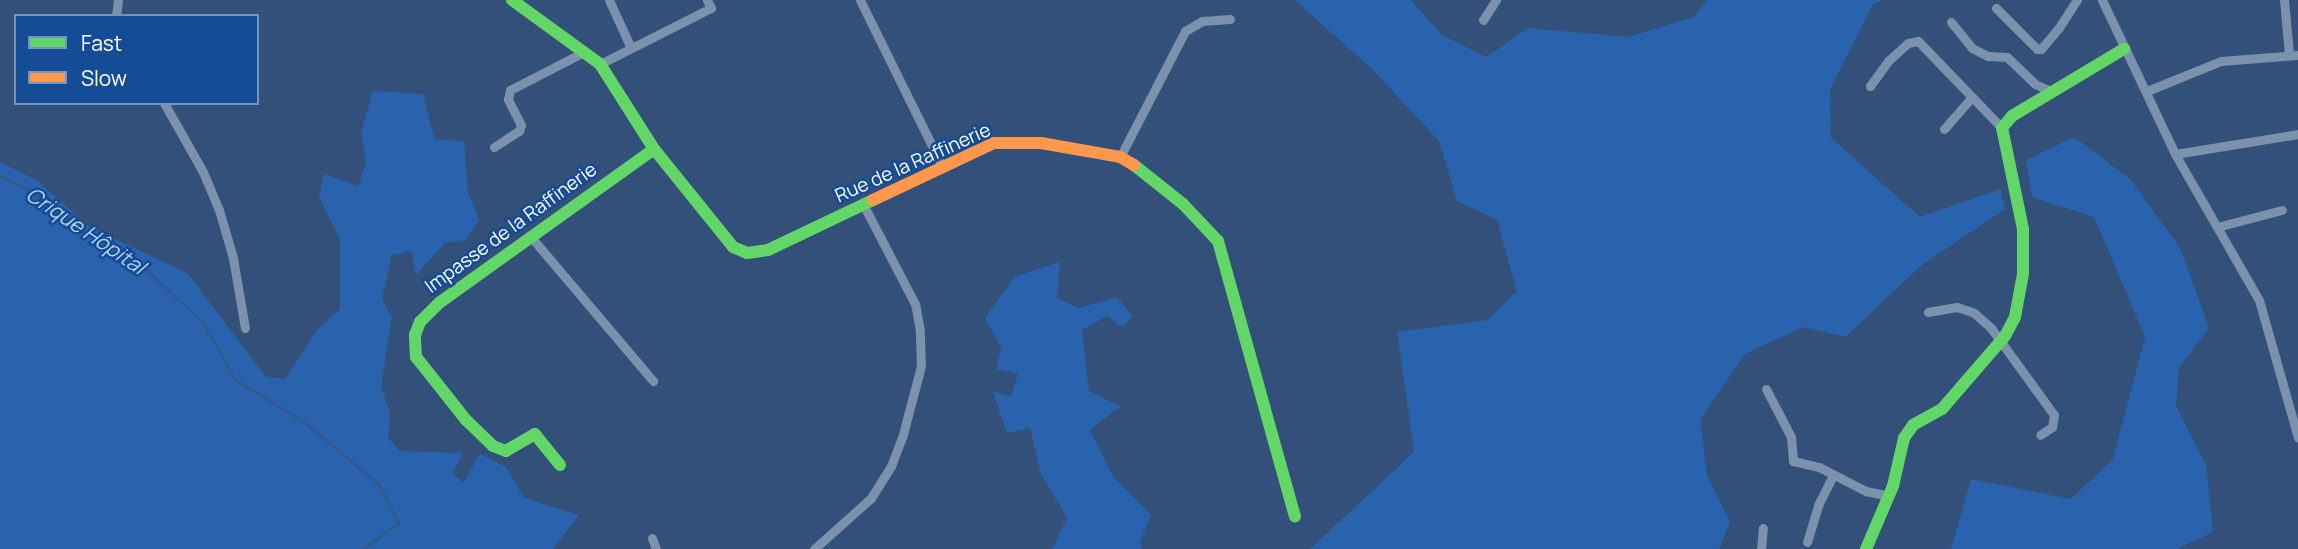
<!DOCTYPE html>
<meta charset="utf-8">
<style>
body{margin:0}
#map{position:relative;width:2298px;height:549px;overflow:hidden;background:#325079;font-family:Manrope,sans-serif}
div>[style]{position:absolute}
[style*='--x']{left:calc(var(--x)*1px);top:calc(var(--y)*1px);width:calc(var(--w)*1px);rotate:calc(var(--a)*1deg)}
.green>*{inset:0;background:#2963ad}
.stream>*{height:2.5px;margin:-1.25px;padding:0 1.25px;transform-origin:1.25px;border-radius:1.25px;background:#32598e}
.street>*{height:9px;margin:-4.5px;padding:0 4.5px;transform-origin:4.5px;border-radius:4.5px;background:#7c91ab}
.fast>*{height:12px;margin:-6px;padding:0 6px;transform-origin:6px;border-radius:6px;background:#63d668}
.slow>*{height:12px;margin:-6px;padding:0 6px;transform-origin:6px;border-radius:6px;background:#ff974d}
span{translate:-50% -50%;white-space:nowrap;text-align:center;line-height:1.15;-webkit-text-stroke:5px #154c96;paint-order:stroke}
.street-label{font-size:19px;color:#fff}
.water-label{font-size:21px;color:#b3d2f8;font-style:italic}
.legend{position:absolute;left:14px;top:14px;width:245px;height:91px;box-sizing:border-box;background:#154c96;border:2px solid #7394c0;margin:0;padding:9px 12px;list-style:none;font-size:21px;color:#fff}
.legend li{display:flex;align-items:center;gap:14px;height:35px}
.legend b{width:35px;border:2px solid #7394c0}
</style>
<div id="map">
<div class="green">
<i style="clip-path:polygon(1295px 0,1411px 0,1442px 35px,1486px 57px,1528px 28px,1628px 37px,1694px 17px,1707px 0,1883px 0,1873px 4px,1830px 89px,1831px 138px,1920px 217px,2000px 189px,2005px 209px,1922px 265px,1845px 337px,1803px 327px,1745px 354px,1700px 420px,1707px 475px,1730px 522px,1719px 549px,1310px 549px,1414px 452px,1397px 332px,1487px 320px,1517px 291px,1497px 220px,1457px 201px,1439px 141px,1373px 70px)"></i>
<i style="clip-path:polygon(373px 91px,423px 94px,435px 140px,464px 141px,468px 193px,479px 220px,466px 240px,445px 243px,416px 275px,411px 251px,392px 255px,382px 299px,392px 317px,381px 386px,390px 414px,388px 438px,400px 451px,463px 453px,453px 473px,463px 483px,480px 454px,506px 467px,524px 498px,579px 515px,553px 549px,0 549px,0 162px,38px 181px,88px 226px,187px 273px,266px 377px,285px 379px,318px 329px,340px 309px,340px 240px,319px 196px,324px 174px,358px 186px,366px 162px,361px 132px)"></i>
<i style="clip-path:polygon(2074px 137px,2131px 180px,2180px 248px,2209px 328px,2179px 367px,2176px 406px,2206px 465px,2213px 532px,2177px 549px,1951px 549px,1971px 479px,2071px 499px,2113px 459px,2145px 337px,2094px 217px,2032px 197px,2026px 160px)"></i>
<i style="clip-path:polygon(1060px 262px,1057px 298px,1079px 308px,1117px 297px,1133px 317px,1122px 327px,1107px 316px,1082px 330px,1089px 391px,1120px 406px,1090px 430px,1112px 475px,1151px 515px,1140px 542px,1142px 549px,1052px 549px,1067px 518px,1041px 474px,1030px 428px,1007px 433px,993px 392px,1011px 396px,1018px 374px,996px 369px,1001px 348px,985px 318px,1014px 277px)"></i>
</div>
<div class="stream">
<i style="--x:0;--y:175;--w:44;--a:28.3"></i>
<i style="--x:39;--y:196;--w:50;--a:41"></i>
<i style="--x:77;--y:229;--w:61;--a:26.1"></i>
<i style="--x:132;--y:256;--w:98;--a:42.9"></i>
<i style="--x:204;--y:323;--w:64;--a:61"></i>
<i style="--x:235;--y:379;--w:80;--a:31.7"></i>
<i style="--x:303;--y:421;--w:99;--a:39.7"></i>
<i style="--x:379;--y:484;--w:44;--a:62.9"></i>
<i style="--x:399;--y:523;--w:44;--a:143.4"></i>
</div>
<div class="street">
<i style="--x:609;--y:0;--w:53;--a:65.4"></i>
<i style="--x:860;--y:0;--w:187;--a:63.7"></i>
<i style="--x:2102;--y:0;--w:170;--a:64.6"></i>
<i style="--x:2175;--y:154;--w:168;--a:60.1"></i>
<i style="--x:2259;--y:300;--w:143;--a:74.2"></i>
<i style="--x:2284;--y:0;--w:54;--a:84.7"></i>
<i style="--x:1996;--y:8;--w:58;--a:45"></i>
<i style="--x:2037;--y:49;--w:4;--a:0"></i>
<i style="--x:2041;--y:49;--w:26;--a:-50"></i>
<i style="--x:2058;--y:29;--w:35;--a:-57"></i>
<i style="--x:116;--y:16;--w:16;--a:-83"></i>
<i style="--x:1483;--y:20;--w:24;--a:-57"></i>
<i style="--x:1951;--y:22;--w:33;--a:51"></i>
<i style="--x:1972;--y:48;--w:18;--a:27"></i>
<i style="--x:1988;--y:56;--w:19;--a:3"></i>
<i style="--x:2007;--y:57;--w:39;--a:44"></i>
<i style="--x:2035;--y:84;--w:17;--a:24"></i>
<i style="--x:600;--y:64;--w:124;--a:-26.8"></i>
<i style="--x:711;--y:8;--w:9;--a:-117"></i>
<i style="--x:1870;--y:86;--w:31;--a:-54"></i>
<i style="--x:1888;--y:61;--w:27;--a:-42"></i>
<i style="--x:1908;--y:43;--w:10;--a:-11"></i>
<i style="--x:1918;--y:41;--w:121;--a:46"></i>
<i style="--x:2147;--y:91;--w:80;--a:-22.1"></i>
<i style="--x:2221;--y:61;--w:77;--a:-4.5"></i>
<i style="--x:164;--y:103;--w:79;--a:60.5"></i>
<i style="--x:203;--y:172;--w:41;--a:67.2"></i>
<i style="--x:219;--y:210;--w:50;--a:73.7"></i>
<i style="--x:233;--y:258;--w:71;--a:80.3"></i>
<i style="--x:1944;--y:129;--w:41;--a:-48.9"></i>
<i style="--x:494;--y:147;--w:30;--a:-33"></i>
<i style="--x:519;--y:131;--w:6;--a:-72"></i>
<i style="--x:521;--y:125;--w:29;--a:-117"></i>
<i style="--x:508;--y:99;--w:9;--a:-77"></i>
<i style="--x:510;--y:90;--w:83;--a:-27.2"></i>
<i style="--x:2175;--y:154;--w:125;--a:-9.2"></i>
<i style="--x:1120;--y:157;--w:142;--a:-62.7"></i>
<i style="--x:1185;--y:31;--w:20;--a:-30"></i>
<i style="--x:1202;--y:21;--w:28;--a:-4"></i>
<i style="--x:2217;--y:227;--w:67;--a:-14.7"></i>
<i style="--x:531;--y:237;--w:189;--a:49.7"></i>
<i style="--x:1928;--y:312;--w:29;--a:-10"></i>
<i style="--x:1957;--y:307;--w:18;--a:19"></i>
<i style="--x:1974;--y:313;--w:23;--a:41"></i>
<i style="--x:1991;--y:328;--w:107;--a:54.1"></i>
<i style="--x:2054;--y:415;--w:12;--a:99"></i>
<i style="--x:2052;--y:427;--w:14;--a:146"></i>
<i style="--x:1766;--y:389;--w:54;--a:62.5"></i>
<i style="--x:1791;--y:437;--w:24;--a:85"></i>
<i style="--x:1793;--y:461;--w:27;--a:13"></i>
<i style="--x:1819;--y:467;--w:53;--a:27.1"></i>
<i style="--x:1866;--y:491;--w:24;--a:12"></i>
<i style="--x:652;--y:538;--w:12;--a:70"></i>
<i style="--x:1807;--y:542;--w:39;--a:-73"></i>
<i style="--x:1818;--y:505;--w:33;--a:-63"></i>
<i style="--x:814;--y:549;--w:76;--a:-41.8"></i>
<i style="--x:871;--y:498;--w:38;--a:-58"></i>
<i style="--x:891;--y:466;--w:30;--a:-69"></i>
<i style="--x:902;--y:438;--w:74;--a:-75.2"></i>
<i style="--x:921;--y:366;--w:35;--a:-92"></i>
<i style="--x:920;--y:331;--w:27;--a:-100"></i>
<i style="--x:915;--y:304;--w:110;--a:-117.5"></i>
<i style="--x:1761;--y:549;--w:21;--a:-85"></i>
</div>
<div class="fast">
<i style="--x:512;--y:0;--w:109;--a:36"></i>
<i style="--x:600;--y:64;--w:101;--a:57.6"></i>
<i style="--x:654;--y:149;--w:126;--a:51.1"></i>
<i style="--x:733;--y:247;--w:15;--a:23"></i>
<i style="--x:747;--y:253;--w:21;--a:-8"></i>
<i style="--x:768;--y:250;--w:116;--a:-25.5"></i>
<i style="--x:1134;--y:165;--w:63;--a:38.5"></i>
<i style="--x:1183;--y:204;--w:51;--a:46.6"></i>
<i style="--x:1218;--y:241;--w:286;--a:74.4"></i>
<i style="--x:560;--y:465;--w:40;--a:-129"></i>
<i style="--x:535;--y:434;--w:34;--a:150"></i>
<i style="--x:506;--y:451;--w:14;--a:-159"></i>
<i style="--x:493;--y:446;--w:37;--a:-136"></i>
<i style="--x:466;--y:420;--w:80;--a:-128.4"></i>
<i style="--x:416;--y:357;--w:22;--a:-93"></i>
<i style="--x:415;--y:335;--w:14;--a:-69"></i>
<i style="--x:420;--y:322;--w:27;--a:-45"></i>
<i style="--x:439;--y:303;--w:264;--a:-35.6"></i>
<i style="--x:1866;--y:549;--w:69;--a:-66.8"></i>
<i style="--x:1893;--y:486;--w:49;--a:-77.1"></i>
<i style="--x:1904;--y:438;--w:16;--a:-55"></i>
<i style="--x:1913;--y:425;--w:33;--a:-29"></i>
<i style="--x:1942;--y:409;--w:96;--a:-49.2"></i>
<i style="--x:2005;--y:336;--w:21;--a:-62"></i>
<i style="--x:2015;--y:317;--w:44;--a:-79.5"></i>
<i style="--x:2023;--y:274;--w:45;--a:-90"></i>
<i style="--x:2023;--y:229;--w:103;--a:-101.7"></i>
<i style="--x:2002;--y:128;--w:16;--a:-50"></i>
<i style="--x:2012;--y:116;--w:131;--a:-30.9"></i>
</div>
<div class="slow">
<i style="--x:873;--y:200;--w:134;--a:-25.2"></i>
<i style="--x:994;--y:143;--w:47;--a:0"></i>
<i style="--x:1041;--y:143;--w:80;--a:10"></i>
<i style="--x:1120;--y:157;--w:16;--a:30"></i>
</div>
<div class="street-label">
<span style="left:913px;top:163px;rotate:-24deg">Rue de la Raffinerie</span>
<span style="left:511px;top:228px;rotate:-36deg">Impasse de la Raffinerie</span>
</div>
<div class="water-label">
<span style="left:86px;top:230px;rotate:34deg">Crique Hôpital</span>
</div>
<ul class="legend">
<li><b style="height:9px;background:#63d668"></b>Fast</li>
<li><b style="height:9px;background:#ff974d"></b>Slow</li>
</ul>
</div>
